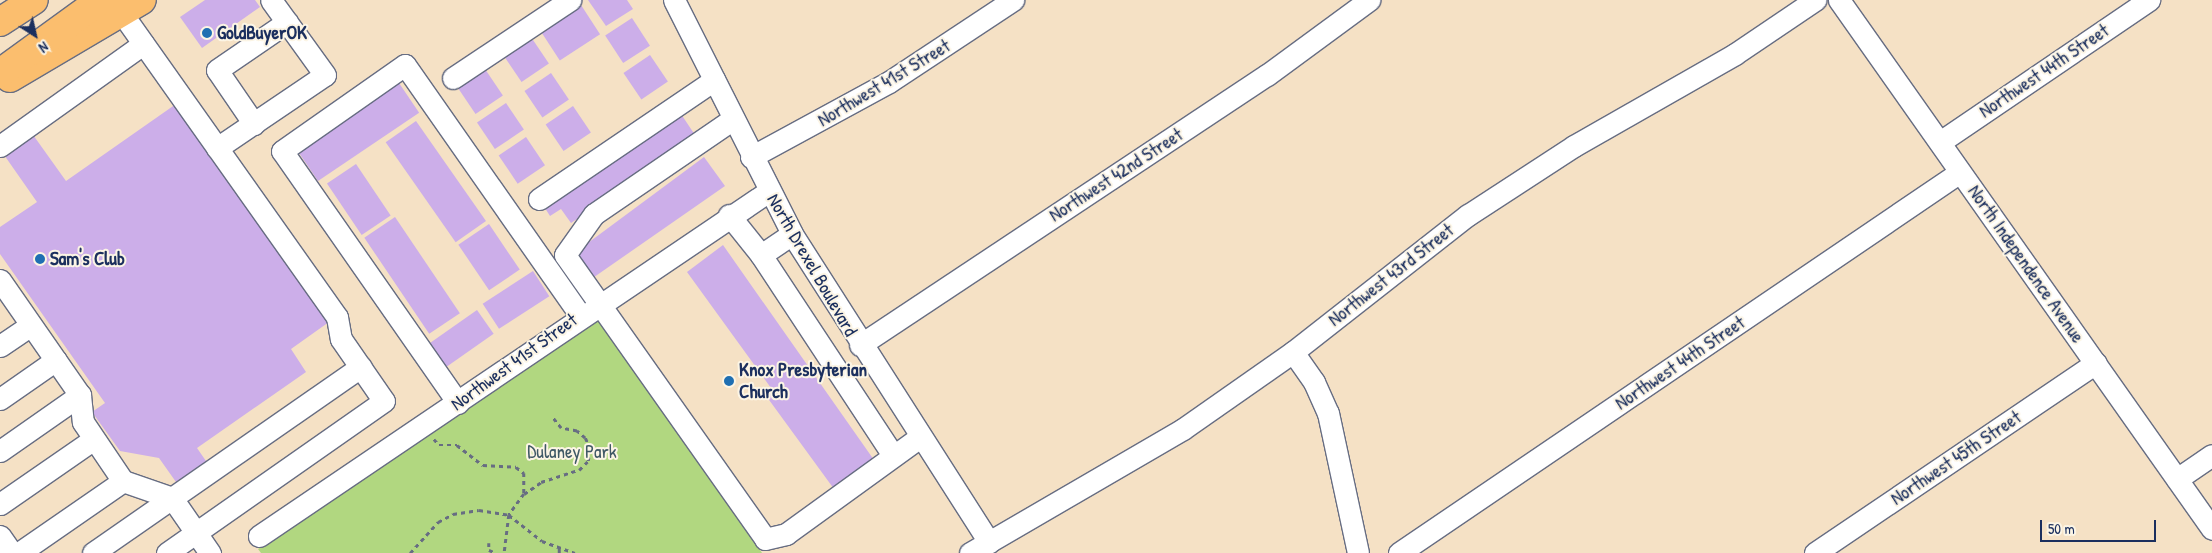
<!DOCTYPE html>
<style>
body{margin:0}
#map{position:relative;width:2212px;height:553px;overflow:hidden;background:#f5e1c5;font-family:"Patrick Hand",sans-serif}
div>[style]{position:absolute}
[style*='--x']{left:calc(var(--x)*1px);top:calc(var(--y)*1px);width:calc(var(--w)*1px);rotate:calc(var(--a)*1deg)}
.green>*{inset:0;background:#b1d780}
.building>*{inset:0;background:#ccaee9;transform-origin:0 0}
.path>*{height:2.5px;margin-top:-1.25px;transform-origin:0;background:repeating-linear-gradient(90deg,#676d82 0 4px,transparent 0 8px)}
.roads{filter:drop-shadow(1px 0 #676d82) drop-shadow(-1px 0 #676d82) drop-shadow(0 1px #676d82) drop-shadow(0 -1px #676d82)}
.minor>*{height:21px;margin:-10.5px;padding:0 10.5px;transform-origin:10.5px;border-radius:10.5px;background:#fff}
.major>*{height:28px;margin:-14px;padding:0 14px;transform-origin:14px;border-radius:14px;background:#fbbe6e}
.highway>*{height:28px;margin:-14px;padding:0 14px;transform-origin:14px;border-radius:14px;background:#fbbe6e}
.dots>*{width:14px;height:14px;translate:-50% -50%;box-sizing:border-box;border:2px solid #fcf5e5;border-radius:50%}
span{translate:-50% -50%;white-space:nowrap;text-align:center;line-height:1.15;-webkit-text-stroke:4px #fcf5e5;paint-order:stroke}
.poi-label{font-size:19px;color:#1b2f5e;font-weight:700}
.left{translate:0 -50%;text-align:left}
.street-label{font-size:19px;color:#1b2f5e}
.park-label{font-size:19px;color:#405966}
.north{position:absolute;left:10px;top:10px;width:50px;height:50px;-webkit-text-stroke:4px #fcf5e5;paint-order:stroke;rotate:145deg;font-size:14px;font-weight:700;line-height:20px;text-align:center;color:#1b2f5e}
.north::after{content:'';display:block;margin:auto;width:18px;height:22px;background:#1b2f5e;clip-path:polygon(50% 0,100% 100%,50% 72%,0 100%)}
.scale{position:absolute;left:2040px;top:520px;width:116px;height:22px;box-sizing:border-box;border:2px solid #1b2f5e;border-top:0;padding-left:6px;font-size:15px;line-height:18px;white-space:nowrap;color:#1b2f5e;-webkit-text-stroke:4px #fcf5e5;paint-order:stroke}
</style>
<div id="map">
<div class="green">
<i style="clip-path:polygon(597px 313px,762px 553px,261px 553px,258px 549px)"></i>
</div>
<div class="building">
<i style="clip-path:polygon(205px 0,255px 0,260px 7px,202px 48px,180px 17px)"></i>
<i style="clip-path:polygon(588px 0,627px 0,633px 9px,606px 26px)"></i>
<i style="left:581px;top:5px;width:35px;height:48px;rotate:57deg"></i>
<i style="left:632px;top:18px;width:33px;height:32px;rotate:57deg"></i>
<i style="left:531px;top:37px;width:32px;height:33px;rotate:56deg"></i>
<i style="left:650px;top:55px;width:32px;height:32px;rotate:56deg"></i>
<i style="left:485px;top:69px;width:32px;height:33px;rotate:56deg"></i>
<i style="left:551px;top:73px;width:32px;height:32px;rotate:56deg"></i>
<i style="left:399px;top:83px;width:36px;height:122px;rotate:56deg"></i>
<i style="left:506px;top:103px;width:32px;height:35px;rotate:56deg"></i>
<i style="clip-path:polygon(176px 104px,329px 322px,291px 349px,306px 372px,197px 448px,206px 461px,176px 482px,159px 458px,120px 451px,92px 412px,105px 403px,0 254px,0 227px,37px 202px,2px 152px,31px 132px,66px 181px)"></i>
<i style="left:573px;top:106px;width:32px;height:33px;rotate:56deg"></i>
<i style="clip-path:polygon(679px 111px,697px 138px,571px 223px,561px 209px,550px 216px,543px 205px)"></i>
<i style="left:416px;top:121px;width:122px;height:37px;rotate:55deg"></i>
<i style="left:526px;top:137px;width:34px;height:33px;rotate:56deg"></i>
<i style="clip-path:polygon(704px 157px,725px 186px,587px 282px,569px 257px)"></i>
<i style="left:356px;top:164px;width:62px;height:35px;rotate:56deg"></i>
<i style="left:395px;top:217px;width:116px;height:37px;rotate:56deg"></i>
<i style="left:489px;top:224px;width:55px;height:37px;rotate:56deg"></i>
<i style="clip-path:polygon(723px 245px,874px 460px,834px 489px,764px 393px,771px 388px,687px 272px)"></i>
<i style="left:533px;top:271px;width:30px;height:60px;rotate:57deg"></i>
<i style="left:477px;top:310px;width:29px;height:60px;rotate:55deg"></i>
</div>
<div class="path">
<i style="--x:434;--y:439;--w:8;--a:50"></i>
<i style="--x:439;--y:445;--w:18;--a:0"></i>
<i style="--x:457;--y:445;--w:33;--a:38"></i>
<i style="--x:483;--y:465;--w:33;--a:3"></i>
<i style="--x:516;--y:467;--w:10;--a:37"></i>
<i style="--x:524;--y:473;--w:21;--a:90"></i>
<i style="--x:524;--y:494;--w:26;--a:126"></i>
<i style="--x:509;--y:515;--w:38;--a:97"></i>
<i style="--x:524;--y:494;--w:21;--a:-35"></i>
<i style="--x:541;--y:482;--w:40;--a:-18"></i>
<i style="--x:579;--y:470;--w:13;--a:-45"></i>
<i style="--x:588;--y:461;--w:12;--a:-81"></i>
<i style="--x:590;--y:449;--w:12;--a:-114"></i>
<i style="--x:585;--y:438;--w:11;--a:-139"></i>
<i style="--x:577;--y:431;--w:16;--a:-169"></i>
<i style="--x:561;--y:428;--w:13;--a:-129"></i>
<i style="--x:489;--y:543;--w:7;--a:90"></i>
<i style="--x:489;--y:550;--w:8;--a:23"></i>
<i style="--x:410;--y:553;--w:42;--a:-47.9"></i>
<i style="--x:438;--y:522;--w:17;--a:-28"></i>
<i style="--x:453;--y:514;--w:26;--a:-9"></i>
<i style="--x:479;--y:510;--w:30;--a:9"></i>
<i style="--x:509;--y:515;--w:42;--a:38.2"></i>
<i style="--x:542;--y:541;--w:35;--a:20"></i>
<i style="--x:559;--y:553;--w:7;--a:-90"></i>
</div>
<div class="roads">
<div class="minor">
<i style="--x:674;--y:0;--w:262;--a:63.2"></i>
<i style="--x:792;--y:234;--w:366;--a:57.4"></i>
<i style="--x:1839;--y:0;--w:647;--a:54.81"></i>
<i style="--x:121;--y:12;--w:374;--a:54.7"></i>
<i style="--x:337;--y:317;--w:22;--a:80"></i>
<i style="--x:341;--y:339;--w:75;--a:55.3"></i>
<i style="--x:384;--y:401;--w:265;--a:145"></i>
<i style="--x:453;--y:78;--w:141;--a:-33.7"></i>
<i style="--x:733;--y:119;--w:168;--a:145.6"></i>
<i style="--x:594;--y:214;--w:50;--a:125.3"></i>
<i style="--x:565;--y:255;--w:347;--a:54.8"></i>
<i style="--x:765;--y:539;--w:22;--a:-13"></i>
<i style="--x:786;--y:534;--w:165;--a:-35.9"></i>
<i style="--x:254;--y:124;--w:65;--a:-124.4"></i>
<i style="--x:217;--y:70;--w:85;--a:-34.4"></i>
<i style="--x:1940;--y:142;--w:253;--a:-34.2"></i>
<i style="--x:0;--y:146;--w:176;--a:-35.5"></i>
<i style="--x:217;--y:148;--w:130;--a:-34.1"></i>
<i style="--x:325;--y:75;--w:92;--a:-125.8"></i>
<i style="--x:751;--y:157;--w:157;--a:-28.5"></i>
<i style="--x:889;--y:82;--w:149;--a:-33.5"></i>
<i style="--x:539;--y:199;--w:212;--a:-34.2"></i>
<i style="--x:729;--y:215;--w:51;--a:51.3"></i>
<i style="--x:761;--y:255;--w:240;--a:56.6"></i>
<i style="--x:761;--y:255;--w:37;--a:-34"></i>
<i style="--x:0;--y:280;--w:140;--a:55.2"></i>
<i style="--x:80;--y:395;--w:27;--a:84"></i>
<i style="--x:83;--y:422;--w:71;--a:55.9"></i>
<i style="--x:123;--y:481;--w:52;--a:19.1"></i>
<i style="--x:172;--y:498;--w:67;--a:55.4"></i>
<i style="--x:860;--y:345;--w:488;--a:-33.6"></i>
<i style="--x:1267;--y:75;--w:127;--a:-36.3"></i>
<i style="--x:0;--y:346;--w:37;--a:-34"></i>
<i style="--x:1293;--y:352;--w:37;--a:55"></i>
<i style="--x:1314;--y:382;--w:34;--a:66"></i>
<i style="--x:1328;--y:413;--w:143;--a:77.9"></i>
<i style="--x:0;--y:399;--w:68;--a:-34.9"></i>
<i style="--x:458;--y:403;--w:307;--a:-124.9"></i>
<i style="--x:282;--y:151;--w:150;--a:-35"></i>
<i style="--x:405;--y:65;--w:305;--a:55"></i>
<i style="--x:0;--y:451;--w:98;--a:-35"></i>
<i style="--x:2177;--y:479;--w:42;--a:-34.4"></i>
<i style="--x:0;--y:504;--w:114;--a:-34.7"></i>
<i style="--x:0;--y:536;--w:21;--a:55"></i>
<i style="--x:259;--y:536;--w:616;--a:-34.08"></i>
<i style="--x:19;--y:553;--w:126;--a:-34.7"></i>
<i style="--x:93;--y:553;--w:326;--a:-34.8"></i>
<i style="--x:970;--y:553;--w:246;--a:-30.2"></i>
<i style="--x:1183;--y:429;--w:134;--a:-35"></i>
<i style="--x:1293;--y:352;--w:222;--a:-38.1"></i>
<i style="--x:1468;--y:215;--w:126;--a:-33.1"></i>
<i style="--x:1574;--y:146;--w:185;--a:-29.7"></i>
<i style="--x:1735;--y:54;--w:97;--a:-34"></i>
<i style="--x:1399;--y:553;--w:678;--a:-34.18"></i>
<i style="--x:1815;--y:553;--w:339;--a:-34.1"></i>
</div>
<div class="major">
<i style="--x:10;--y:78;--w:153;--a:-30.6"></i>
</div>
<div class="highway">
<i style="--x:0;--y:22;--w:40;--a:-32.9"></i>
<i style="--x:0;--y:73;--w:125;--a:-35.9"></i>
</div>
</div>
<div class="dots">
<i style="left:207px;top:33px;background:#1f6fb2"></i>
<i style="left:40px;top:259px;background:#1f6fb2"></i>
<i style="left:729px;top:381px;background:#1f6fb2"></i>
</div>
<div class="poi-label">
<span class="left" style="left:217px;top:33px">GoldBuyerOK</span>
<span class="left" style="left:50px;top:259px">Sam's Club</span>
<span class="left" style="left:739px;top:381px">Knox Presbyterian<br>Church</span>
</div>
<div class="street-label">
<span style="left:2044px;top:71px;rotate:-34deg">Northwest 44th Street</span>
<span style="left:884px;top:83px;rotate:-31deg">Northwest 41st Street</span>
<span style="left:1116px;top:175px;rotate:-33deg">Northwest 42nd Street</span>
<span style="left:2026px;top:264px;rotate:55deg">North Independence Avenue</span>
<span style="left:812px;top:265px;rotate:60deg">North Drexel Boulevard</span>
<span style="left:1391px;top:275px;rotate:-38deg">Northwest 43rd Street</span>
<span style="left:514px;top:362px;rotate:-36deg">Northwest 41st Street</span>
<span style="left:1680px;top:363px;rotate:-34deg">Northwest 44th Street</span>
<span style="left:1956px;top:458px;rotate:-34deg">Northwest 45th Street</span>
</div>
<div class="park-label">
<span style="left:572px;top:452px">Dulaney Park</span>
</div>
<div class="north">N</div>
<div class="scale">50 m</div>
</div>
